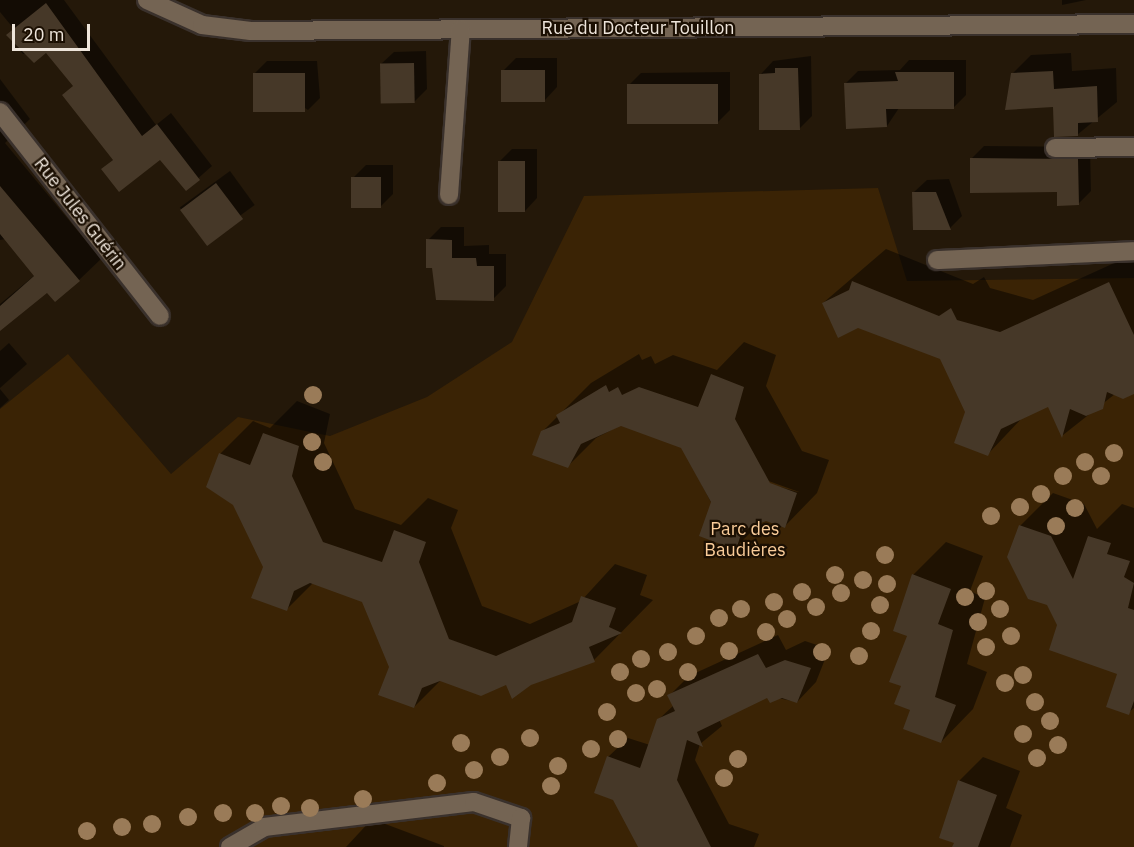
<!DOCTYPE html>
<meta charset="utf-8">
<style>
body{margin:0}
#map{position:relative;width:1134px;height:847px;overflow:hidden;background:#241809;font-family:"IBM Plex Sans",sans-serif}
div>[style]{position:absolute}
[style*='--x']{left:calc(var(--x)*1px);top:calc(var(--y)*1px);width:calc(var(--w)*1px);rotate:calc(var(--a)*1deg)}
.green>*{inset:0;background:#3a2305}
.shadow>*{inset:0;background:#0007;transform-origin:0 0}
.building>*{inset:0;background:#463828;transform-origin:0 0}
.roads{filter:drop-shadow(2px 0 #3a312c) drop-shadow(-2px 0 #3a312c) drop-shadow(0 2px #3a312c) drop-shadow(0 -2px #3a312c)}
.minor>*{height:18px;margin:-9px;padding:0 9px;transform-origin:9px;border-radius:9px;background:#746453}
.trees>*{width:18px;height:18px;margin:-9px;border-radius:50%;background:#9a7b58}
span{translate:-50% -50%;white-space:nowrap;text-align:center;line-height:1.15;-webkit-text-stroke:4.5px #1b0f02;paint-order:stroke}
.street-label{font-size:18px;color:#eee5db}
.park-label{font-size:18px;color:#facc99}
.scale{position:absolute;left:12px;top:24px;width:78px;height:27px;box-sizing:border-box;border:3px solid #eee5db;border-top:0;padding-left:8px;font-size:18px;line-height:21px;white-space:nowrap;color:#eee5db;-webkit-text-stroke:4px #1b0f02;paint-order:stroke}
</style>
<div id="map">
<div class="green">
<i style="clip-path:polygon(878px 188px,907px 281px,1134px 278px,1134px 847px,0 847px,0 409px,68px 354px,171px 474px,238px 417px,330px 436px,427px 397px,512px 342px,584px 196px)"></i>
</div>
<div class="shadow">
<i style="clip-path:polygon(0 0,64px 0,156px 125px,171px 113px,212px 166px,186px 189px,160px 158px,103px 169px,114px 159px,74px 85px,46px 51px,23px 54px,8px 35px,14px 29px,0 12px)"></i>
<i style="clip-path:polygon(1062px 0,1086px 0,1062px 5px)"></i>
<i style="clip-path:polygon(426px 51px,427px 89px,414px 102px,381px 64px,394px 52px)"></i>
<i style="clip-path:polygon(1071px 53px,1072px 71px,1116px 68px,1117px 102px,1077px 135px,1055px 106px,1012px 74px,1031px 55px)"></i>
<i style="clip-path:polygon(811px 56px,812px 116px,799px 129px,761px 74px,773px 61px)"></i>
<i style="clip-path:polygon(516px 58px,557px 58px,557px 87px,545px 100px,503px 71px)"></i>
<i style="clip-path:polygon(909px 60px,966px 60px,966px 95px,953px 108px,899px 108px,887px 126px,845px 84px,858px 71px,900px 70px)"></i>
<i style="clip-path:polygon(267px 61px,317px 61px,320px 98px,308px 110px,254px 74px)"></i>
<i style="clip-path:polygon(730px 72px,730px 110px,717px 123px,628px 86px,641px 73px)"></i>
<i style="clip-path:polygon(0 79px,30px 119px,5px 143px,101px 259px,79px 280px,47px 291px,0 329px,0 304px,35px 275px,6px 239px,0 240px)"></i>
<i style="clip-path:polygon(984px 146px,1090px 147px,1091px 191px,1078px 204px,1059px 191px,971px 159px)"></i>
<i style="clip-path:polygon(512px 149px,537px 149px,537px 198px,525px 211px,499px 162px)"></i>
<i style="clip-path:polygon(366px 165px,393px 165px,393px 194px,381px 206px,353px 178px)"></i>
<i style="left:230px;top:171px;width:42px;height:62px;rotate:54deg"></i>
<i style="clip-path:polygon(949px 179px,962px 216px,950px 228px,914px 192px,927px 180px)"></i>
<i style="clip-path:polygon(441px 227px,464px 227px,464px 246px,489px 245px,489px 254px,506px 254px,506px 286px,493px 299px,428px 240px)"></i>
<i style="clip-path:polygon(886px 249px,973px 284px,984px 277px,990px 288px,1033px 300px,1134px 254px,1134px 392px,1115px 394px,1063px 435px,1049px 405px,1023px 417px,988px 454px,941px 358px,823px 303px)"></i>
<i style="clip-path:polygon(evenodd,744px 342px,776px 355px,766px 386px,802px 451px,829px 460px,817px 493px,785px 526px,763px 520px,735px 548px,682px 447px,621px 425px,596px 438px,568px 466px,542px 432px,591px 383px,639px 354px,642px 360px,651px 356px,655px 364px,673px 355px,717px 370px,744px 342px,763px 479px,799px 492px,798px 492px,762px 482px,763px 479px)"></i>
<i style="clip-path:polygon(9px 343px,27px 364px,0 388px,0 351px)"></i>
<i style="clip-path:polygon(0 389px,9px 400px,0 408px)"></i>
<i style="clip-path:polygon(297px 401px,330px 414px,324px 443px,355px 509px,401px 525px,428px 498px,458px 510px,451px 528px,482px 606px,530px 624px,581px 601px,615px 564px,647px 575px,640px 595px,653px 600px,594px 660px,441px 680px,414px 707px,363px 601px,313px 583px,286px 610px,220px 454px,253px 421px,270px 428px)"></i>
<i style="clip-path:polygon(1053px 493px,1084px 504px,1097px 529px,1122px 504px,1134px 508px,1134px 708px,1128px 713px,1119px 673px,1059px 625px,1020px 526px)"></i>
<i style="clip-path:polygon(946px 542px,983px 556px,970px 591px,985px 598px,967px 664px,987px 672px,973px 709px,941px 742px,912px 709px,903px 685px,913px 575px)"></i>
<i style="clip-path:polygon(778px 635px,786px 650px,805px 641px,829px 649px,816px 682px,797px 702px,768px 696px,719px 719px,722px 726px,700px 744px,695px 760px,729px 824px,759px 834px,754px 847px,640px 847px,608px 757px,628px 738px,650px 745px,658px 720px,674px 705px,669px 696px,689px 676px)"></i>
<i style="clip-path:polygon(983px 757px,1020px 771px,1006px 808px,1022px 815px,1010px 847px,954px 847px,959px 781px)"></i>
<i style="clip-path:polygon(372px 819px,444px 846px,444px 847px,346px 847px)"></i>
</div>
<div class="building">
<i style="clip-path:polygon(46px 3px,142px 136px,157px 124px,200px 180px,186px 191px,160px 160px,119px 192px,101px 169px,113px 160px,62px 95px,73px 86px,46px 53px,34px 63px,6px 35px)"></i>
<i style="left:414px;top:63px;width:40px;height:34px;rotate:89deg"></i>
<i style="clip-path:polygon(775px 68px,798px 68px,800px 130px,759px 130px,759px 74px,775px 73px)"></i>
<i style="left:501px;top:70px;width:44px;height:32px"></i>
<i style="clip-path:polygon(1053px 71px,1054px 89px,1097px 86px,1098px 122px,1078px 123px,1078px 136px,1054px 137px,1053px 107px,1005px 110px,1011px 73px)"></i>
<i style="clip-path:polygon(895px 72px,954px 72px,954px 109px,886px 109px,887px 127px,846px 129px,844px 83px,898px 81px)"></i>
<i style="left:253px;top:73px;width:52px;height:39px"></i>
<i style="left:718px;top:84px;width:40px;height:91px;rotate:90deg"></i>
<i style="clip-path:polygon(970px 158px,1078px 159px,1079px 205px,1057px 206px,1057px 192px,970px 193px)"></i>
<i style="left:498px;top:161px;width:27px;height:51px"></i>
<i style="left:351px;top:177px;width:30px;height:31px"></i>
<i style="left:216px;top:183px;width:45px;height:45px;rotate:53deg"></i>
<i style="clip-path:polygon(0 186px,80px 281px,55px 302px,47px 293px,0 331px,0 306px,34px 276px,0 234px)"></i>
<i style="clip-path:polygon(912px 192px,936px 192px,951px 230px,913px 230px)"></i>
<i style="clip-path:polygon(426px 239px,452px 240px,452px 258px,476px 258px,477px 266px,494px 266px,494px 301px,436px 300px,432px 268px,426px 268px)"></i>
<i style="clip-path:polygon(852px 281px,939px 316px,951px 308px,957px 320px,1000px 332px,1109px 282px,1134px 335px,1134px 394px,1123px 399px,1107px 392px,1103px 409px,1086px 416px,1070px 409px,1062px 438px,1048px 407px,1001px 429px,988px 456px,954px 443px,965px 412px,940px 359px,858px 328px,838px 338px,822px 303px,849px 290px)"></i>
<i style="clip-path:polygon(711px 374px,744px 387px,735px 419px,770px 483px,797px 493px,785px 528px,766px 521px,742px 531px,736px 550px,699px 536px,711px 502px,681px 448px,621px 426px,581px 444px,568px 468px,532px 455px,541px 431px,560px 423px,556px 415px,606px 385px,609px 392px,618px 387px,622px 395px,639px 387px,698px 407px)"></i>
<i style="clip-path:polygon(263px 433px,299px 446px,292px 476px,323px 542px,382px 562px,394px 530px,426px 542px,419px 562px,449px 639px,496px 656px,572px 622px,581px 596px,616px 608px,609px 627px,622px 633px,589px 647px,595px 662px,531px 685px,512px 699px,506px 685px,481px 696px,440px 681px,422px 688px,414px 708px,378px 695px,389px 667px,362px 602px,310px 583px,294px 591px,287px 611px,251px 598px,263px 567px,233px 505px,206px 487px,219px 453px,250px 465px)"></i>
<i style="clip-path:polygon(1019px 525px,1051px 536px,1073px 579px,1088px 536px,1111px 543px,1107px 554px,1130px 561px,1124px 577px,1134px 583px,1128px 608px,1134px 610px,1134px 701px,1129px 715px,1106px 707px,1117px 674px,1049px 650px,1057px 625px,1047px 605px,1028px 599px,1007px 557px)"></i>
<i style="clip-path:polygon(912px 574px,951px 589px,938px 624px,953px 630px,935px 697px,956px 705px,941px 743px,903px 729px,910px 710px,894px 704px,901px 686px,889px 682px,907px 636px,893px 631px)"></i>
<i style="clip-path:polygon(758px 654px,766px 668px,785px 660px,811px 668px,797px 703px,782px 698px,770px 703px,767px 698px,697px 732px,703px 747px,687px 740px,677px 780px,711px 847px,638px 847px,613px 800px,594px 793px,607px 756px,640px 768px,657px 719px,675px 711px,667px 695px)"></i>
<i style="clip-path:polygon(958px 780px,997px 795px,978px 847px,952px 847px,954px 843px,939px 838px)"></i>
</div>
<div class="roads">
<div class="minor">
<i style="--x:147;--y:0;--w:60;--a:24.4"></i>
<i style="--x:202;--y:25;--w:49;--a:7"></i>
<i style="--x:251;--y:31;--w:883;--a:-0.45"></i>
<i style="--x:0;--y:112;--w:259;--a:51.9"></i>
<i style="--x:1055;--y:148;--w:79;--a:-0.7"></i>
<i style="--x:449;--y:195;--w:166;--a:-85.9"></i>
<i style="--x:937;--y:260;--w:197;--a:-2.6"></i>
<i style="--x:230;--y:847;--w:39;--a:-30"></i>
<i style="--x:264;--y:827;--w:211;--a:-6.8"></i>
<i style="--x:474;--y:802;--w:50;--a:18.8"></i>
<i style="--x:521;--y:818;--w:29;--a:96"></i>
</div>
</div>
<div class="trees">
<i style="left:313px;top:395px"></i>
<i style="left:312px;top:442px"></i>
<i style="left:1114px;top:453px"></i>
<i style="left:323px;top:462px"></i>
<i style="left:1085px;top:462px"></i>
<i style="left:1063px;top:476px"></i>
<i style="left:1101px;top:476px"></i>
<i style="left:1041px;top:494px"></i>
<i style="left:1020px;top:507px"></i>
<i style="left:1075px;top:508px"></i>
<i style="left:991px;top:516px"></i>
<i style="left:1056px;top:526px"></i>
<i style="left:885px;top:555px"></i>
<i style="left:835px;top:575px"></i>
<i style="left:863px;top:580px"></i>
<i style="left:887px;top:584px"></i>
<i style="left:986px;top:591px"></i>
<i style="left:802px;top:592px"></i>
<i style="left:841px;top:593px"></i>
<i style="left:965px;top:597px"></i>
<i style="left:774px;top:602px"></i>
<i style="left:880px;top:605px"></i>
<i style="left:816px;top:607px"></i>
<i style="left:741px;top:609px"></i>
<i style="left:1000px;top:609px"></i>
<i style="left:719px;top:618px"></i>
<i style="left:787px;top:619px"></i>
<i style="left:978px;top:622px"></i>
<i style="left:871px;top:631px"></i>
<i style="left:766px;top:632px"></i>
<i style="left:696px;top:636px"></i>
<i style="left:1011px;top:636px"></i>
<i style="left:986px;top:647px"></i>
<i style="left:729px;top:651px"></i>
<i style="left:668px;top:652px"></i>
<i style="left:822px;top:652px"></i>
<i style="left:859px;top:656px"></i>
<i style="left:641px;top:659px"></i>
<i style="left:620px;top:672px"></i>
<i style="left:688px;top:672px"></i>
<i style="left:1023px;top:675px"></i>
<i style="left:1005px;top:683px"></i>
<i style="left:657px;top:689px"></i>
<i style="left:636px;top:693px"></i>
<i style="left:1035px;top:702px"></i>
<i style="left:607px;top:712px"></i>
<i style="left:1050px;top:721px"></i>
<i style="left:1023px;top:734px"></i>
<i style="left:530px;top:738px"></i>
<i style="left:618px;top:739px"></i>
<i style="left:461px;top:743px"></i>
<i style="left:1058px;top:745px"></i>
<i style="left:591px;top:749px"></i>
<i style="left:500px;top:757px"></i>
<i style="left:1037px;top:758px"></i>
<i style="left:738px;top:759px"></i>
<i style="left:558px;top:766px"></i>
<i style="left:474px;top:770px"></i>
<i style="left:724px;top:778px"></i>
<i style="left:437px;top:783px"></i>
<i style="left:551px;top:786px"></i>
<i style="left:363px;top:799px"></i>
<i style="left:281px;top:806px"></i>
<i style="left:310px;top:808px"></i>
<i style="left:223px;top:813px"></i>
<i style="left:255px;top:813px"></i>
<i style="left:188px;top:817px"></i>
<i style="left:152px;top:824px"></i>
<i style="left:122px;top:827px"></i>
<i style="left:87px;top:831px"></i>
</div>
<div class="street-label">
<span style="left:638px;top:28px">Rue du Docteur Touillon</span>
<span style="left:80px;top:214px;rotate:52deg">Rue Jules Guérin</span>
</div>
<div class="park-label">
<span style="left:745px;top:540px">Parc des<br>Baudières</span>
</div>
<div class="scale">20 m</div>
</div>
